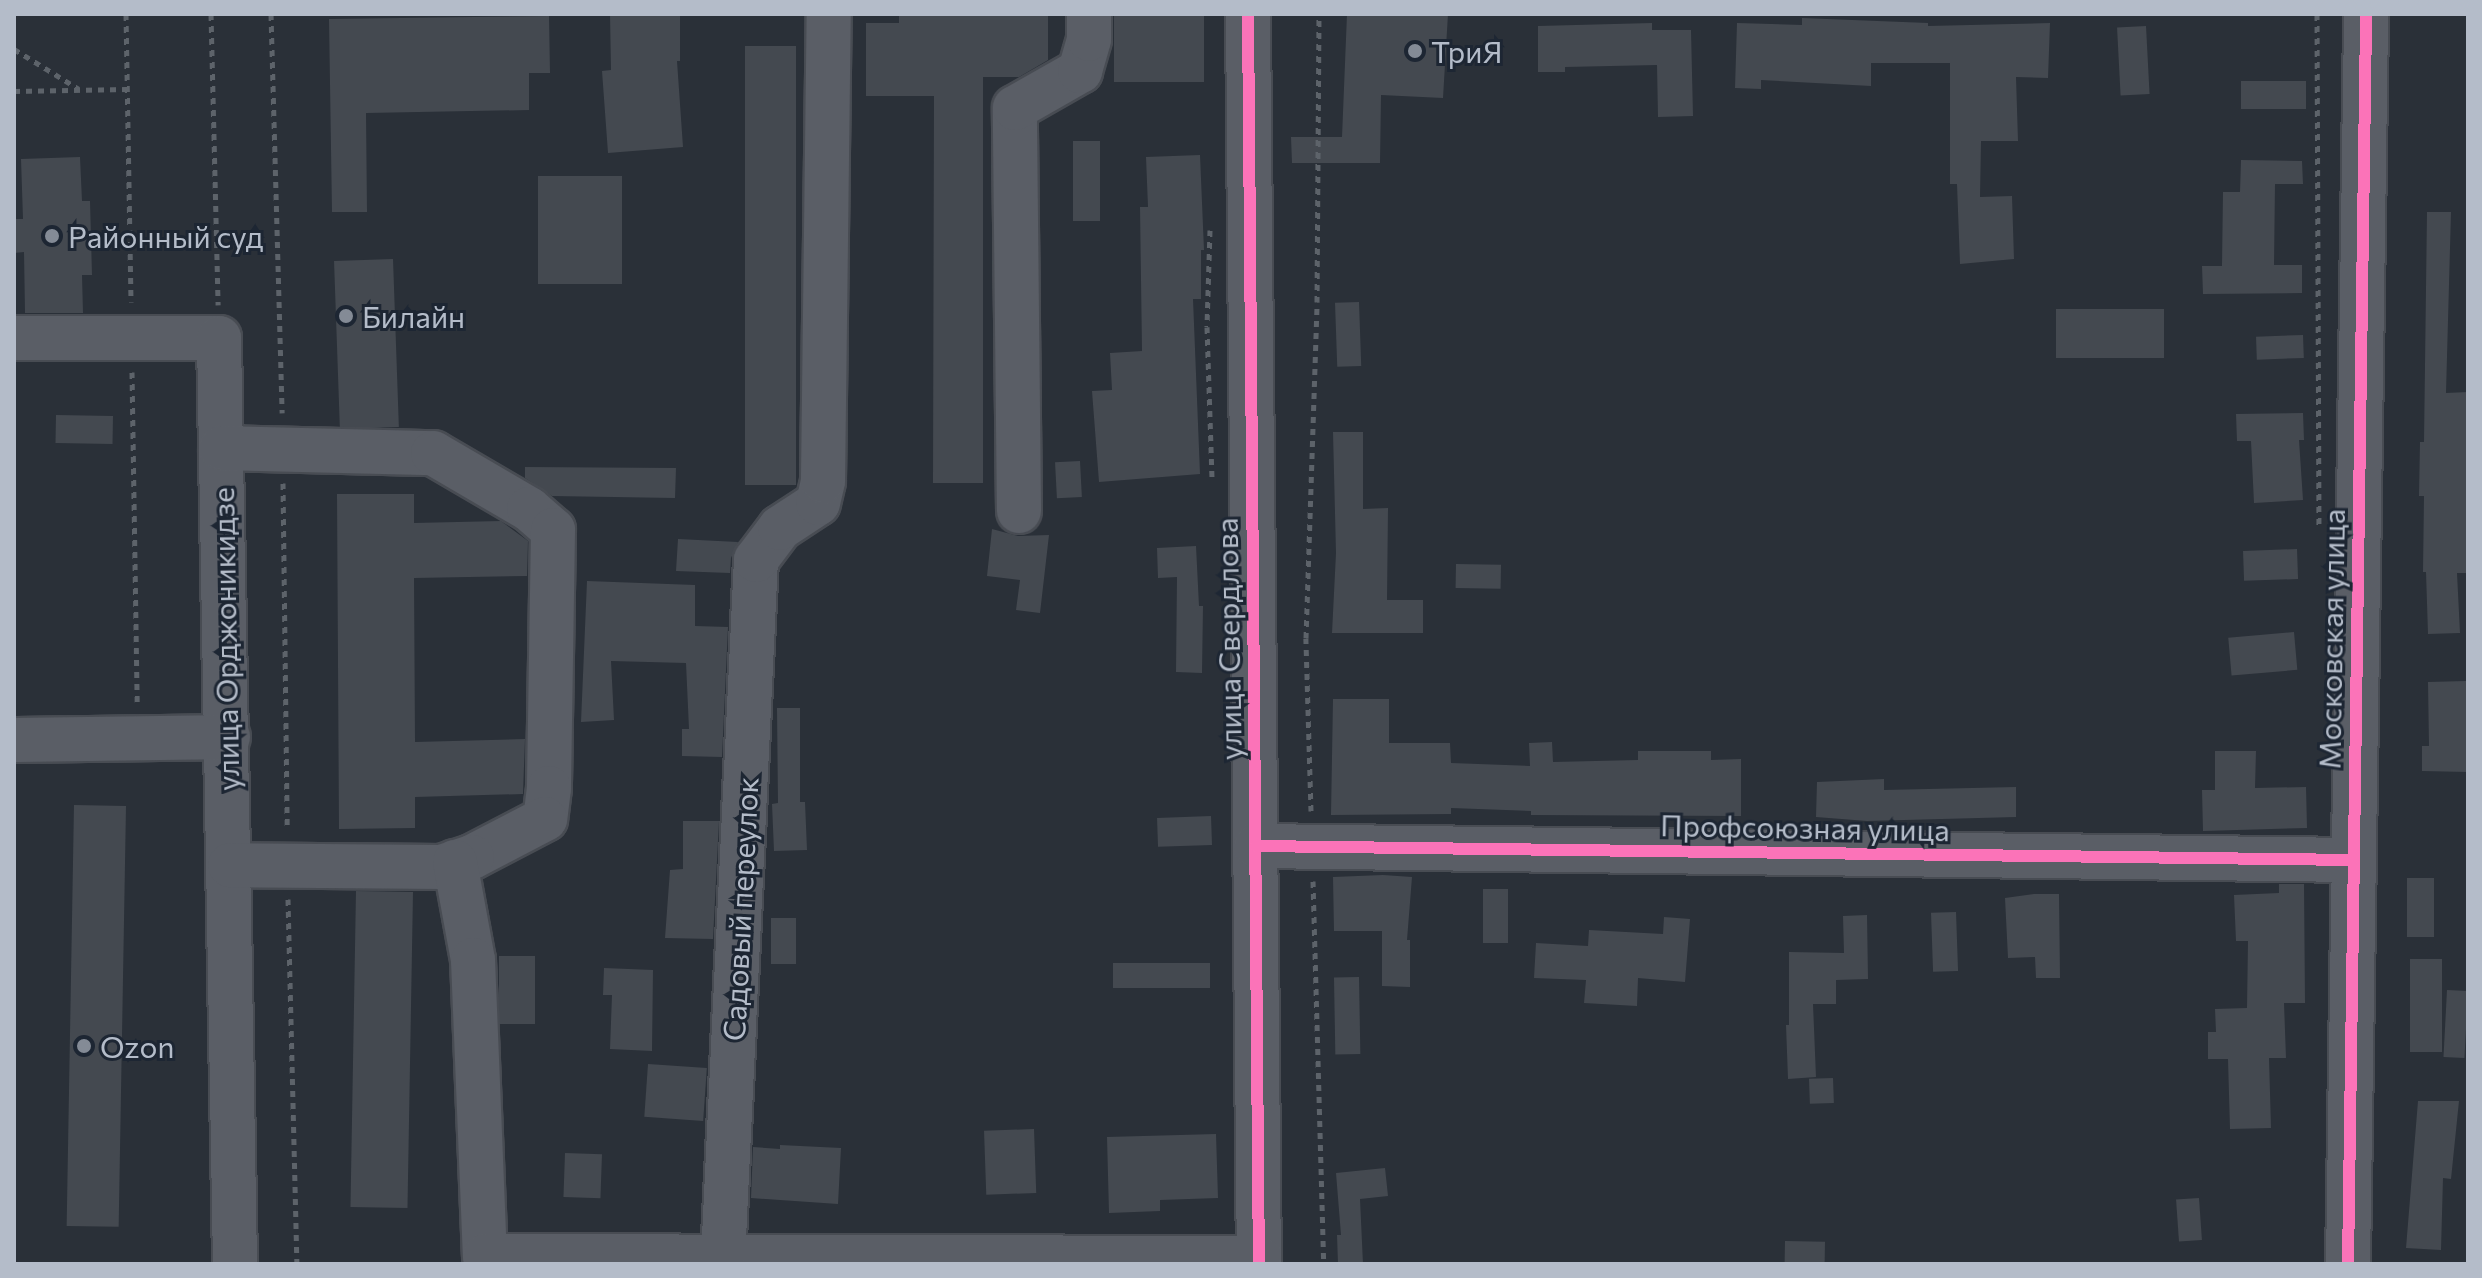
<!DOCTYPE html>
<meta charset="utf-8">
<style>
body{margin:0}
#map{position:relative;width:2482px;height:1278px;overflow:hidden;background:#2a3038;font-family:Commissioner,sans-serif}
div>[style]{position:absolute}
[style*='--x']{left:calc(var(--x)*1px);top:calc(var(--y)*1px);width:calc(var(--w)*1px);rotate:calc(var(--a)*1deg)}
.building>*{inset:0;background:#444950;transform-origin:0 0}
.path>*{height:5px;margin-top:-2.5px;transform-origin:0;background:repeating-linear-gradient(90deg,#5d636a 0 6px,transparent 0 12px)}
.roads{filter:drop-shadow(2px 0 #484c53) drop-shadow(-2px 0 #484c53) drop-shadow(0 2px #484c53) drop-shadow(0 -2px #484c53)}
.minor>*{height:44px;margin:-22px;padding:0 22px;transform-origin:22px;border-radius:22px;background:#5a5e66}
.cycleway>*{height:12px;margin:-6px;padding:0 6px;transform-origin:6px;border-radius:6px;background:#fb73b8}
.dots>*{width:22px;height:22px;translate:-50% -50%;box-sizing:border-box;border:4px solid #1d2633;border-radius:50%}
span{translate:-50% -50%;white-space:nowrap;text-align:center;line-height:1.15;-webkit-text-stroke:6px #1d2633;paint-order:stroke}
.poi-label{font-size:30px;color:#b4bcc9}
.left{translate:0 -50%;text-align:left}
.street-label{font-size:30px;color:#b4bcc9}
.frame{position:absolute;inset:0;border:16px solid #b4bcc9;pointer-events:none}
</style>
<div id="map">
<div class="building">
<i style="clip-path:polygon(610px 14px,680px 14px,680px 61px,677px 61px,683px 147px,608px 153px,602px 71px,611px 70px)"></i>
<i style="clip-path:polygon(899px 14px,1048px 14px,1048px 60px,1019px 77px,983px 77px,983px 483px,933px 483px,934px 96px,866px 96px,866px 23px,899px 23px)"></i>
<i style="left:1114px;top:14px;width:90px;height:68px"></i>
<i style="clip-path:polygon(1347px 14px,1448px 14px,1443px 98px,1381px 95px,1380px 163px,1292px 163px,1291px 137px,1342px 137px)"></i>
<i style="clip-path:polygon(549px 16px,550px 73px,529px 73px,529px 110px,366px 113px,367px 212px,332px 212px,329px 19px)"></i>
<i style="clip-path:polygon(1802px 18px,1928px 23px,1928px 26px,2050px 23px,2048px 78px,2016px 77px,2018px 141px,1981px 141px,1980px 197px,2012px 196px,2014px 259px,1960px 264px,1957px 184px,1950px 184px,1950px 63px,1871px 63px,1871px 86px,1761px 80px,1761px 89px,1735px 88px,1737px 23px,1802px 25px)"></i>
<i style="clip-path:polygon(1652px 23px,1652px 30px,1691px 30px,1693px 116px,1658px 117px,1657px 65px,1565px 67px,1565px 72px,1538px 72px,1538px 26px)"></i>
<i style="left:2146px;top:26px;width:68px;height:29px;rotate:87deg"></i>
<i style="left:745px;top:46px;width:51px;height:439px"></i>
<i style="left:2241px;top:81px;width:65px;height:28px"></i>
<i style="left:1073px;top:141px;width:27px;height:80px"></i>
<i style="clip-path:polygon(1200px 155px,1204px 250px,1201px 250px,1201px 299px,1193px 299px,1200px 474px,1099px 482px,1092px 391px,1112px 390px,1110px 353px,1142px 351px,1140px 207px,1148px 207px,1146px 157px)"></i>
<i style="clip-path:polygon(80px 157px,82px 201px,90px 201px,92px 275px,82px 275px,83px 313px,25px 313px,24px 252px,14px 253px,14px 219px,23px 219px,21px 159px)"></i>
<i style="clip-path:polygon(2241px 160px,2302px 161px,2303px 184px,2275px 184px,2274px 265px,2302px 265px,2302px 293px,2203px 294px,2202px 266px,2222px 266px,2223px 192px,2240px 192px)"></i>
<i style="left:538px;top:176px;width:84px;height:108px"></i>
<i style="clip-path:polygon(2427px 212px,2451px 212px,2446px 393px,2468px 392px,2468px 573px,2457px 573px,2460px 633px,2428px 634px,2426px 572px,2423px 572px,2424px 496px,2419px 496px,2420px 442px,2424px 442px)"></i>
<i style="left:393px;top:259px;width:168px;height:59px;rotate:88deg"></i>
<i style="left:1359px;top:302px;width:64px;height:24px;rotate:88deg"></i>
<i style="left:2056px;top:309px;width:108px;height:49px"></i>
<i style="left:2303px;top:335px;width:23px;height:47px;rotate:88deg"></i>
<i style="clip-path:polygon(2303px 413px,2304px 440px,2299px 440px,2303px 500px,2254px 503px,2251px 441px,2237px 441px,2236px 414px)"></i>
<i style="left:56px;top:415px;width:57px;height:28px;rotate:1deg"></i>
<i style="clip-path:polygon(1333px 432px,1363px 432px,1363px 509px,1388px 508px,1387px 600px,1423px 600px,1423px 633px,1332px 633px,1336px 553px)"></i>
<i style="left:1080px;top:461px;width:36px;height:25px;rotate:87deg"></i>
<i style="clip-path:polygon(525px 467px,676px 468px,675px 498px,552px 496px,525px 478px)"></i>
<i style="clip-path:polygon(337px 494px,414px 494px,414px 523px,501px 521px,528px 541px,527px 576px,414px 578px,415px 742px,525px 739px,523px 794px,415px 797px,415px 828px,339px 829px)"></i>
<i style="clip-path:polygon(992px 529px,1018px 536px,1049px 535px,1040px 613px,1016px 610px,1020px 580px,987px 576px)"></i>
<i style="clip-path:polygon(678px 539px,738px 542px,731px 558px,730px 573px,676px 571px)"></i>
<i style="clip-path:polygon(1196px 546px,1199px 606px,1203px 606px,1202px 673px,1176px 672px,1177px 577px,1158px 578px,1157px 548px)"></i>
<i style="left:2297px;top:549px;width:30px;height:54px;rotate:88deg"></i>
<i style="left:1456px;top:564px;width:45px;height:24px;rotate:1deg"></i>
<i style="clip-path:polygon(587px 581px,695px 585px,695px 626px,728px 627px,722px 757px,682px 756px,682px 729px,689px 729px,686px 663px,611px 661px,614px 720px,581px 722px)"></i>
<i style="left:2294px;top:632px;width:38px;height:66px;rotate:85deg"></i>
<i style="clip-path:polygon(2466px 681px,2468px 772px,2422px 771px,2422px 746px,2429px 746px,2428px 682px)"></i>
<i style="clip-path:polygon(1333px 699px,1389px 699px,1389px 743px,1450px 743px,1451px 763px,1530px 766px,1529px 743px,1552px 742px,1553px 762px,1638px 760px,1638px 751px,1711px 751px,1711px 760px,1741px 759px,1741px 816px,1531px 815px,1531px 811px,1451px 808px,1451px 814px,1331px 815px)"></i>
<i style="clip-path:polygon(777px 708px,800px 708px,800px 802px,805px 802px,807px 850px,774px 851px,772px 804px,778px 803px)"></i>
<i style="clip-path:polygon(2215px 751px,2256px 751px,2255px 788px,2306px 787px,2307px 828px,2203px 831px,2202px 790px,2215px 790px)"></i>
<i style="clip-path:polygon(1884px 779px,1884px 790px,2016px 787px,2016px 817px,1867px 821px,1816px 817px,1817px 782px)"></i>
<i style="left:74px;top:805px;width:52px;height:421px;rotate:1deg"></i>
<i style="left:1211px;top:816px;width:29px;height:54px;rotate:88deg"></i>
<i style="clip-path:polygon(683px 821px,719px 821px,713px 939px,665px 938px,670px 870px,683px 869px)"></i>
<i style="clip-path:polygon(1383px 875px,1412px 877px,1407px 940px,1410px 940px,1410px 987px,1382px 986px,1382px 931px,1334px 931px,1333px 877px)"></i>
<i style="left:2407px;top:878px;width:27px;height:59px"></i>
<i style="clip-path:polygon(2279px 884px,2304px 884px,2305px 1003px,2284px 1003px,2286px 1058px,2269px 1058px,2271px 1128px,2230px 1129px,2228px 1059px,2208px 1059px,2208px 1032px,2216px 1032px,2215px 1009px,2247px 1008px,2248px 941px,2236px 941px,2234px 895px,2279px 893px)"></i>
<i style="left:1483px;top:889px;width:25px;height:54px"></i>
<i style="left:356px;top:891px;width:57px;height:316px;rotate:1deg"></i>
<i style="clip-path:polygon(2034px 894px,2059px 894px,2060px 978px,2036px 978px,2035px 957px,2008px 958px,2005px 898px)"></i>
<i style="left:1956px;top:912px;width:59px;height:25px;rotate:88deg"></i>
<i style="clip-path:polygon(1867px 915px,1868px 979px,1836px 980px,1836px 1004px,1813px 1004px,1816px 1077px,1788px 1079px,1786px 1025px,1789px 1025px,1789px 952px,1844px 953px,1843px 916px)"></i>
<i style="clip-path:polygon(1664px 917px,1690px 919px,1685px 982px,1638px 978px,1637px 1006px,1584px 1003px,1586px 980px,1534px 978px,1536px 943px,1588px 946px,1589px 930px,1663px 934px)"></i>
<i style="left:771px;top:918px;width:25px;height:46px"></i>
<i style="left:499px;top:956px;width:36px;height:68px"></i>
<i style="left:2410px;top:959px;width:32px;height:93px"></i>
<i style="left:1210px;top:963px;width:25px;height:97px;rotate:90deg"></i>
<i style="clip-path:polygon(604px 968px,653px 970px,652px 1051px,610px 1049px,612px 995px,603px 995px)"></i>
<i style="left:1359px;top:977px;width:77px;height:25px;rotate:89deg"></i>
<i style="left:2447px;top:990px;width:21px;height:67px;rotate:3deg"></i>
<i style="left:648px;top:1064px;width:59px;height:53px;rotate:4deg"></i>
<i style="left:1833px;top:1078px;width:25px;height:24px;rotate:88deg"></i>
<i style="clip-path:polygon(2418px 1101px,2459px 1101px,2451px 1179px,2443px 1178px,2441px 1250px,2406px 1248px)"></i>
<i style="left:1034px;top:1129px;width:64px;height:50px;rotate:88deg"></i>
<i style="clip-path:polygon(1216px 1134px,1218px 1198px,1160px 1200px,1160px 1211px,1109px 1213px,1107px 1137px)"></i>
<i style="clip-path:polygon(780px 1145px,841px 1148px,838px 1204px,751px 1198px,753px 1147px,780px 1149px)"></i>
<i style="left:565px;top:1153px;width:37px;height:44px;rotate:2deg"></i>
<i style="clip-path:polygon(1385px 1168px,1388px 1196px,1360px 1199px,1363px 1264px,1338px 1264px,1337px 1235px,1341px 1235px,1336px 1173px)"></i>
<i style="left:2199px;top:1198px;width:42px;height:23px;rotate:86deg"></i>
<i style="left:1785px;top:1241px;width:40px;height:23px;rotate:1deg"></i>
</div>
<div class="path">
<i style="--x:126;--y:14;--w:288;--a:89"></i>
<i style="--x:211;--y:14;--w:291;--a:88.6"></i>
<i style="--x:271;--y:14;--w:399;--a:88.4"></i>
<i style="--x:2317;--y:14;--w:515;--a:89.78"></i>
<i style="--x:14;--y:49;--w:76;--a:31.6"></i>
<i style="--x:14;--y:91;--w:114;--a:-1"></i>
<i style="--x:1210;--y:230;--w:97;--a:91.8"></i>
<i style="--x:1207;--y:327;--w:153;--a:88.1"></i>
<i style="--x:132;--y:372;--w:330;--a:89.1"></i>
<i style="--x:283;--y:483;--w:346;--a:89.3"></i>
<i style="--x:1311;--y:811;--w:173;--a:-91.7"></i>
<i style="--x:1306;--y:638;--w:336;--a:-88.1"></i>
<i style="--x:1317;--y:302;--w:288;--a:-89.6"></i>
<i style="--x:1313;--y:881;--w:383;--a:88.4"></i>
<i style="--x:288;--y:899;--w:365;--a:88.6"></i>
</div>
<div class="roads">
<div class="minor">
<i style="--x:1248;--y:14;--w:1250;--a:89.5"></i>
<i style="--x:14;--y:338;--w:205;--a:0"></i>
<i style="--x:219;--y:338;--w:926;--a:89.01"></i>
<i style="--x:221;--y:448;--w:212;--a:1.4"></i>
<i style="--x:433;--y:453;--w:111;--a:30.3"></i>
<i style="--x:529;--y:509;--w:32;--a:41"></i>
<i style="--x:553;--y:530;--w:258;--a:90.9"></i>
<i style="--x:549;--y:788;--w:31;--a:97"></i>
<i style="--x:545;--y:819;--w:82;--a:152.5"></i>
<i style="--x:472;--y:857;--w:33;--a:162"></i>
<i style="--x:441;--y:867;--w:211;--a:-179.5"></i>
<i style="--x:1019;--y:511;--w:403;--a:-90.6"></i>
<i style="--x:1015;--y:108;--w:75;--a:-29.6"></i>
<i style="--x:1080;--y:71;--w:33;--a:-74"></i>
<i style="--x:1089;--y:39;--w:25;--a:-90"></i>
<i style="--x:14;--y:740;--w:214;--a:-0.8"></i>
<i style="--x:1256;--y:846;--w:1098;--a:0.73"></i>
<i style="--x:455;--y:862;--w:100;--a:79.6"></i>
<i style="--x:473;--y:960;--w:296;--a:87.7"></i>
<i style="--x:485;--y:1256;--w:774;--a:0.15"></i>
<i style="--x:723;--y:1259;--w:700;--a:-87.3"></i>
<i style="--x:756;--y:560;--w:40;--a:-53"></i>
<i style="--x:780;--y:528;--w:45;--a:-33.3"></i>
<i style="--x:818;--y:503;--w:23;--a:-77"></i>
<i style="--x:823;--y:481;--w:467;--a:-89.3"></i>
<i style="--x:2348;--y:1264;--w:1250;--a:-89.17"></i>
</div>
</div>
<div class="cycleway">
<i style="--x:1248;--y:14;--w:1250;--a:89.5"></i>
<i style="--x:1256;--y:846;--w:1098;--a:0.73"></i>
<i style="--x:2348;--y:1264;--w:1250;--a:-89.17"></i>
</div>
<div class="dots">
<i style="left:1415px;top:51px;background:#848b96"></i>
<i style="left:52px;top:236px;background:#848b96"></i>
<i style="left:346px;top:316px;background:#848b96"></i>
<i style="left:84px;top:1046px;background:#848b96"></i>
</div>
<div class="poi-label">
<span class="left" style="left:1431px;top:51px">ТриЯ</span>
<span class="left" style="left:68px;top:236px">Районный суд</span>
<span class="left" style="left:362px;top:316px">Билайн</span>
<span class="left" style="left:100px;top:1046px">Ozon</span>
</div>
<div class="street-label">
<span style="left:225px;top:639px;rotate:-91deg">улица Орджоникидзе</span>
<span style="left:1228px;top:639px;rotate:-91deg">улица Свердлова</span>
<span style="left:2331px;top:639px;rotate:-89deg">Московская улица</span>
<span style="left:1805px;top:827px;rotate:1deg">Профсоюзная улица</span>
<span style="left:740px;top:909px;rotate:-87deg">Садовый переулок</span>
</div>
<div class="frame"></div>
</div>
